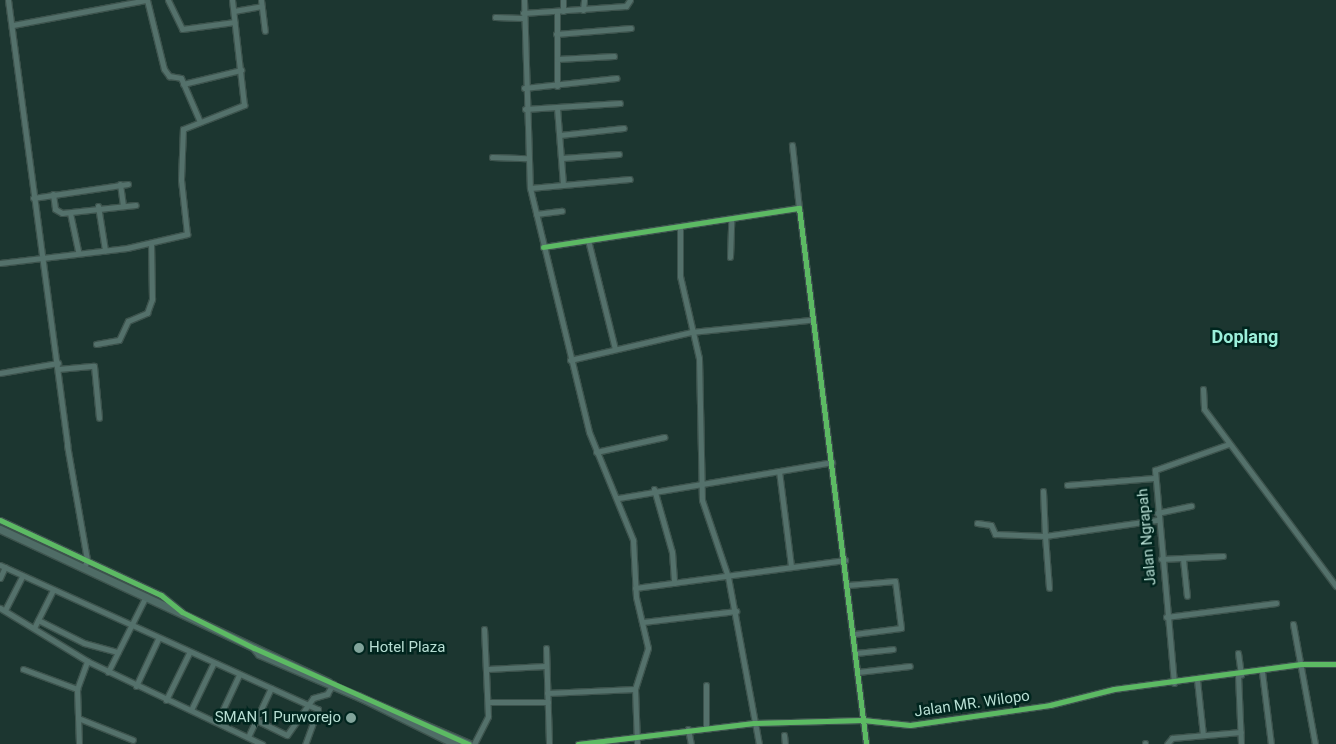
<!DOCTYPE html>
<style>
body{margin:0}
#map{position:relative;width:1336px;height:744px;overflow:hidden;background:#1c3630;font-family:Roboto,sans-serif}
div>[style]{position:absolute}
[style*='--x']{left:calc(var(--x)*1px);top:calc(var(--y)*1px);width:calc(var(--w)*1px);rotate:calc(var(--a)*1deg)}
.roads{filter:drop-shadow(1px 0 #3d534d) drop-shadow(-1px 0 #3d534d) drop-shadow(0 1px #3d534d) drop-shadow(0 -1px #3d534d)}
.street>*{height:5px;margin:-2.5px;padding:0 2.5px;transform-origin:2.5px;border-radius:2.5px;background:#54716b}
.secondary>*{height:7px;margin:-3.5px;padding:0 3.5px;transform-origin:3.5px;border-radius:3.5px;background:#4f6c66}
.cycleway>*{height:5px;margin:-2.5px;padding:0 2.5px;transform-origin:2.5px;border-radius:2.5px;background:#5cba63}
.dots>*{width:14px;height:14px;translate:-50% -50%;box-sizing:border-box;border:2px solid #00251e;border-radius:50%}
span{translate:-50% -50%;white-space:nowrap;text-align:center;line-height:1.15;-webkit-text-stroke:5px #00251e;paint-order:stroke}
.street-label{font-size:15px;color:#b8dfd4}
.poi-label{font-size:15px;color:#b8dfd4}
.left{translate:0 -50%;text-align:left}
.right{translate:-100% -50%;text-align:right}
.quarter-label{font-size:18px;color:#9befda;font-weight:700}
</style>
<div id="map">
<div class="roads">
<div class="street">
<i style="--x:8;--y:0;--w:449;--a:82.4"></i>
<i style="--x:67;--y:445;--w:117;--a:80.1"></i>
<i style="--x:87;--y:560;--w:9;--a:111"></i>
<i style="--x:147;--y:0;--w:71;--a:76.2"></i>
<i style="--x:164;--y:69;--w:9;--a:54"></i>
<i style="--x:169;--y:76;--w:12;--a:9"></i>
<i style="--x:181;--y:78;--w:48;--a:66.6"></i>
<i style="--x:168;--y:0;--w:32;--a:64"></i>
<i style="--x:182;--y:29;--w:53;--a:-7.5"></i>
<i style="--x:261;--y:0;--w:31;--a:83"></i>
<i style="--x:524;--y:0;--w:188;--a:88.2"></i>
<i style="--x:530;--y:188;--w:251;--a:76.4"></i>
<i style="--x:589;--y:432;--w:117;--a:67.8"></i>
<i style="--x:633;--y:540;--w:57;--a:87"></i>
<i style="--x:636;--y:597;--w:52;--a:76.8"></i>
<i style="--x:648;--y:648;--w:43;--a:107.6"></i>
<i style="--x:635;--y:689;--w:55;--a:87.9"></i>
<i style="--x:583;--y:10;--w:10;--a:-84"></i>
<i style="--x:234;--y:11;--w:28;--a:-10"></i>
<i style="--x:557;--y:11;--w:75;--a:90"></i>
<i style="--x:563;--y:11;--w:11;--a:-90"></i>
<i style="--x:523;--y:13;--w:103;--a:-3.9"></i>
<i style="--x:626;--y:6;--w:7;--a:-56"></i>
<i style="--x:495;--y:17;--w:28;--a:2"></i>
<i style="--x:13;--y:25;--w:135;--a:-10.6"></i>
<i style="--x:556;--y:34;--w:75;--a:-4.6"></i>
<i style="--x:557;--y:59;--w:57;--a:-3"></i>
<i style="--x:183;--y:84;--w:60;--a:-13.6"></i>
<i style="--x:524;--y:88;--w:93;--a:-6.2"></i>
<i style="--x:557;--y:108;--w:77;--a:85.5"></i>
<i style="--x:525;--y:109;--w:95;--a:-3.6"></i>
<i style="--x:560;--y:135;--w:64;--a:-6.2"></i>
<i style="--x:792;--y:145;--w:63;--a:83.7"></i>
<i style="--x:492;--y:157;--w:35;--a:2"></i>
<i style="--x:562;--y:158;--w:57;--a:-4"></i>
<i style="--x:120;--y:184;--w:21;--a:82"></i>
<i style="--x:530;--y:188;--w:100;--a:-5.1"></i>
<i style="--x:53;--y:194;--w:15;--a:82"></i>
<i style="--x:55;--y:209;--w:8;--a:30"></i>
<i style="--x:62;--y:213;--w:74;--a:-6.2"></i>
<i style="--x:33;--y:198;--w:96;--a:-8.4"></i>
<i style="--x:98;--y:206;--w:45;--a:81"></i>
<i style="--x:70;--y:213;--w:40;--a:78"></i>
<i style="--x:536;--y:214;--w:26;--a:-7"></i>
<i style="--x:680;--y:228;--w:48;--a:90"></i>
<i style="--x:680;--y:276;--w:84;--a:77"></i>
<i style="--x:699;--y:358;--w:142;--a:88.8"></i>
<i style="--x:702;--y:500;--w:81;--a:71.3"></i>
<i style="--x:728;--y:577;--w:170;--a:79.5"></i>
<i style="--x:588;--y:240;--w:112;--a:76.1"></i>
<i style="--x:543;--y:247;--w:259;--a:-8.7"></i>
<i style="--x:799;--y:208;--w:540;--a:82.87"></i>
<i style="--x:730;--y:257;--w:38;--a:-88"></i>
<i style="--x:0;--y:263;--w:128;--a:-6.7"></i>
<i style="--x:127;--y:248;--w:62;--a:-13.1"></i>
<i style="--x:187;--y:234;--w:54;--a:-96.3"></i>
<i style="--x:181;--y:180;--w:51;--a:-87.8"></i>
<i style="--x:183;--y:129;--w:66;--a:-21.5"></i>
<i style="--x:244;--y:105;--w:106;--a:-96.5"></i>
<i style="--x:96;--y:344;--w:23;--a:-10"></i>
<i style="--x:119;--y:340;--w:21;--a:-65"></i>
<i style="--x:128;--y:321;--w:21;--a:-23"></i>
<i style="--x:147;--y:313;--w:15;--a:-70"></i>
<i style="--x:152;--y:299;--w:55;--a:-91"></i>
<i style="--x:570;--y:360;--w:124;--a:-13"></i>
<i style="--x:691;--y:332;--w:120;--a:-5.8"></i>
<i style="--x:58;--y:369;--w:36;--a:-5"></i>
<i style="--x:94;--y:366;--w:52;--a:84.5"></i>
<i style="--x:0;--y:373;--w:59;--a:-9.8"></i>
<i style="--x:1203;--y:389;--w:20;--a:87"></i>
<i style="--x:1204;--y:409;--w:221;--a:53.3"></i>
<i style="--x:596;--y:452;--w:70;--a:-12.4"></i>
<i style="--x:779;--y:471;--w:96;--a:82.8"></i>
<i style="--x:1067;--y:485;--w:87;--a:-4.6"></i>
<i style="--x:654;--y:489;--w:66;--a:74.1"></i>
<i style="--x:672;--y:552;--w:31;--a:86"></i>
<i style="--x:1043;--y:491;--w:45;--a:87.5"></i>
<i style="--x:1045;--y:536;--w:113;--a:-8.1"></i>
<i style="--x:618;--y:498;--w:217;--a:-9.5"></i>
<i style="--x:1157;--y:513;--w:35;--a:-12"></i>
<i style="--x:0;--y:520;--w:178;--a:25"></i>
<i style="--x:161;--y:595;--w:27;--a:39"></i>
<i style="--x:977;--y:523;--w:14;--a:8"></i>
<i style="--x:991;--y:525;--w:10;--a:66"></i>
<i style="--x:995;--y:534;--w:50;--a:2.3"></i>
<i style="--x:1045;--y:536;--w:52;--a:85.6"></i>
<i style="--x:1161;--y:559;--w:62;--a:-2.8"></i>
<i style="--x:1183;--y:559;--w:37;--a:84"></i>
<i style="--x:0;--y:565;--w:349;--a:24.4"></i>
<i style="--x:318;--y:709;--w:37;--a:110"></i>
<i style="--x:0;--y:578;--w:12;--a:-66"></i>
<i style="--x:848;--y:585;--w:47;--a:-4.9"></i>
<i style="--x:895;--y:581;--w:47;--a:82.7"></i>
<i style="--x:901;--y:628;--w:47;--a:172.7"></i>
<i style="--x:635;--y:588;--w:212;--a:-7.6"></i>
<i style="--x:0;--y:608;--w:102;--a:31.3"></i>
<i style="--x:87;--y:661;--w:194;--a:25.4"></i>
<i style="--x:5;--y:610;--w:38;--a:-63"></i>
<i style="--x:1166;--y:617;--w:111;--a:-7.3"></i>
<i style="--x:38;--y:620;--w:51;--a:26.6"></i>
<i style="--x:84;--y:643;--w:35;--a:15"></i>
<i style="--x:643;--y:622;--w:94;--a:-6.7"></i>
<i style="--x:1293;--y:624;--w:122;--a:79.6"></i>
<i style="--x:34;--y:628;--w:42;--a:-63.4"></i>
<i style="--x:546;--y:648;--w:96;--a:88.2"></i>
<i style="--x:856;--y:653;--w:37;--a:-6"></i>
<i style="--x:1238;--y:653;--w:22;--a:82"></i>
<i style="--x:23;--y:669;--w:58;--a:20.3"></i>
<i style="--x:487;--y:669;--w:58;--a:-3"></i>
<i style="--x:108;--y:672;--w:85;--a:-63.4"></i>
<i style="--x:858;--y:672;--w:52;--a:-6.6"></i>
<i style="--x:1262;--y:672;--w:73;--a:82.9"></i>
<i style="--x:1238;--y:675;--w:69;--a:87.5"></i>
<i style="--x:1197;--y:680;--w:55;--a:83.8"></i>
<i style="--x:1174;--y:683;--w:214;--a:-95.1"></i>
<i style="--x:1155;--y:470;--w:78;--a:-19.4"></i>
<i style="--x:136;--y:686;--w:52;--a:-64.9"></i>
<i style="--x:547;--y:693;--w:88;--a:-2.6"></i>
<i style="--x:166;--y:700;--w:52;--a:-63.9"></i>
<i style="--x:488;--y:702;--w:60;--a:0"></i>
<i style="--x:191;--y:710;--w:51;--a:-64.4"></i>
<i style="--x:78;--y:718;--w:59;--a:21.8"></i>
<i style="--x:256;--y:720;--w:34;--a:26"></i>
<i style="--x:287;--y:735;--w:45;--a:-54.9"></i>
<i style="--x:313;--y:698;--w:15;--a:-16"></i>
<i style="--x:327;--y:694;--w:12;--a:-59"></i>
<i style="--x:217;--y:722;--w:52;--a:-64.9"></i>
<i style="--x:706;--y:727;--w:42;--a:-90"></i>
<i style="--x:688;--y:729;--w:15;--a:79"></i>
<i style="--x:784;--y:735;--w:9;--a:84"></i>
<i style="--x:248;--y:737;--w:54;--a:-64.9"></i>
<i style="--x:1145;--y:743;--w:1;--a:90"></i>
<i style="--x:79;--y:744;--w:55;--a:-92.1"></i>
<i style="--x:77;--y:689;--w:30;--a:-70"></i>
<i style="--x:474;--y:744;--w:31;--a:-63"></i>
<i style="--x:488;--y:716;--w:87;--a:-92.6"></i>
<i style="--x:578;--y:744;--w:177;--a:-6.8"></i>
<i style="--x:754;--y:723;--w:109;--a:-1.6"></i>
<i style="--x:863;--y:720;--w:47;--a:6.1"></i>
<i style="--x:910;--y:725;--w:141;--a:-8.1"></i>
<i style="--x:1050;--y:705;--w:66;--a:-14"></i>
<i style="--x:1114;--y:689;--w:189;--a:-7.6"></i>
<i style="--x:1301;--y:664;--w:35;--a:0"></i>
<i style="--x:1167;--y:744;--w:8;--a:-50"></i>
<i style="--x:1172;--y:738;--w:69;--a:-5"></i>
</div>
<div class="secondary">
<i style="--x:0;--y:529;--w:362;--a:25"></i>
<i style="--x:254;--y:648;--w:8;--a:50"></i>
<i style="--x:259;--y:654;--w:228;--a:23.2"></i>
<i style="--x:358;--y:696;--w:108;--a:26.3"></i>
</div>
</div>
<div class="cycleway">
<i style="--x:543;--y:247;--w:259;--a:-8.7"></i>
<i style="--x:799;--y:208;--w:540;--a:82.87"></i>
<i style="--x:0;--y:520;--w:178;--a:25"></i>
<i style="--x:161;--y:595;--w:27;--a:39"></i>
<i style="--x:182;--y:612;--w:80;--a:26.6"></i>
<i style="--x:254;--y:648;--w:235;--a:24.1"></i>
<i style="--x:578;--y:744;--w:177;--a:-6.8"></i>
<i style="--x:754;--y:723;--w:109;--a:-1.6"></i>
<i style="--x:863;--y:720;--w:47;--a:6.1"></i>
<i style="--x:910;--y:725;--w:141;--a:-8.1"></i>
<i style="--x:1050;--y:705;--w:66;--a:-14"></i>
<i style="--x:1114;--y:689;--w:189;--a:-7.6"></i>
<i style="--x:1301;--y:664;--w:35;--a:0"></i>
</div>
<div class="dots">
<i style="left:359px;top:648px;background:#81a49b"></i>
<i style="left:351px;top:718px;background:#81a49b"></i>
</div>
<div class="street-label">
<span style="left:1147px;top:537px;rotate:-95deg">Jalan Ngrapah</span>
<span style="left:972px;top:704px;rotate:-8deg">Jalan MR. Wilopo</span>
</div>
<div class="poi-label">
<span class="left" style="left:369px;top:648px">Hotel Plaza</span>
<span class="right" style="left:341px;top:718px">SMAN 1 Purworejo</span>
</div>
<div class="quarter-label">
<span style="left:1245px;top:337px">Doplang</span>
</div>
</div>
